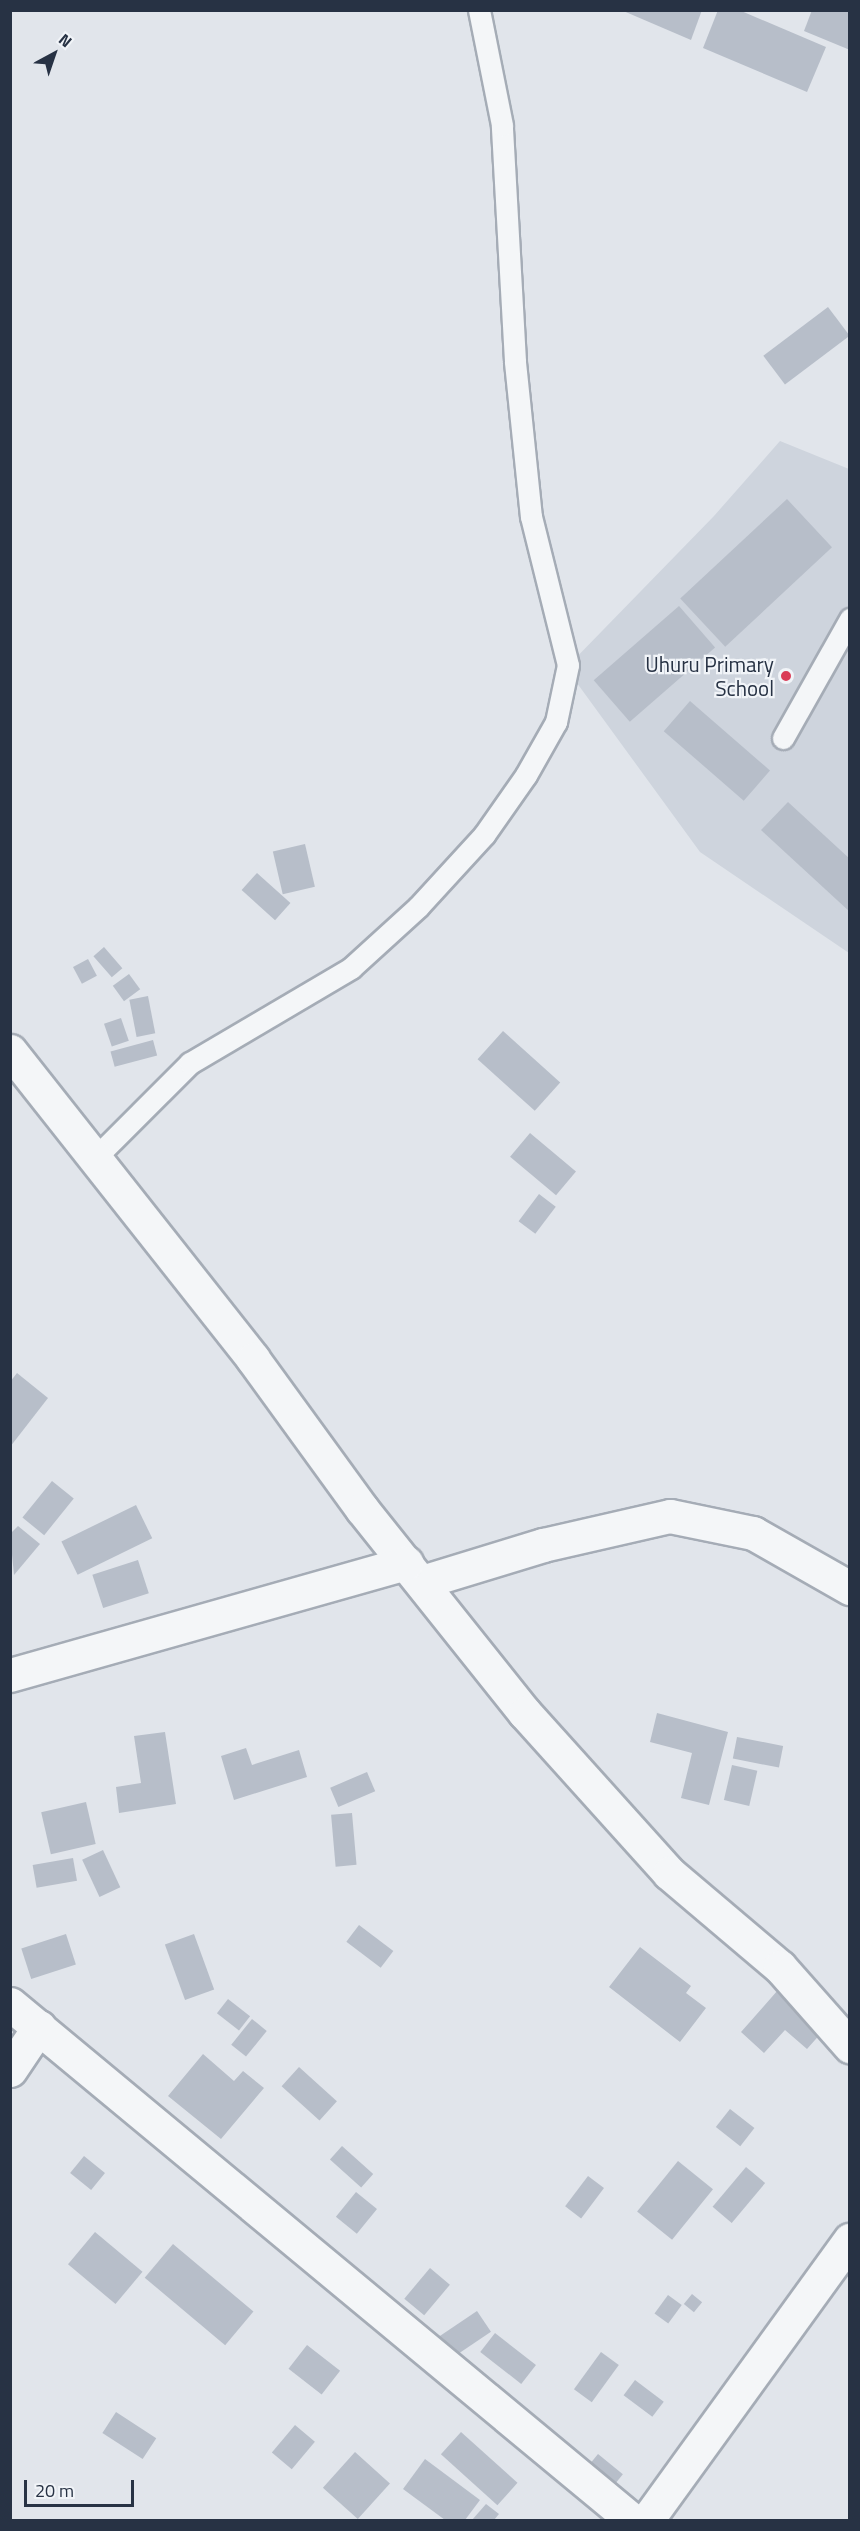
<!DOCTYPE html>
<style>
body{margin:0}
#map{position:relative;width:860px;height:2531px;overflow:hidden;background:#e1e5eb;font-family:"Titillium Web",sans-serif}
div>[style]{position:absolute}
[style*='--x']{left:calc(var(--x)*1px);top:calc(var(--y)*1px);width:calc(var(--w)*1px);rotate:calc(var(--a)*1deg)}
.built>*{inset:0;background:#ced4dd}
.building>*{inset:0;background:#b7bec9;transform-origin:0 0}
.roads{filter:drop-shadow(2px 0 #a5acb6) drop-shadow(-2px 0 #a5acb6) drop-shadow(0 2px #a5acb6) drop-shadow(0 -2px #a5acb6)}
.service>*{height:21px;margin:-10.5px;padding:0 10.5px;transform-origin:10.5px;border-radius:10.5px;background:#f4f6f8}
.minor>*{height:33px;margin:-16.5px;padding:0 16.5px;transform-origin:16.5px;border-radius:16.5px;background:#f4f6f8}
.dots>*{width:16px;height:16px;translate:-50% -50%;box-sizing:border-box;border:3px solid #f1f4f8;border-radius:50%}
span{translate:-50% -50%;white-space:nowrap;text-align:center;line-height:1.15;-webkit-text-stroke:4.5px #f1f4f8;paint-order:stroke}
.poi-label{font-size:21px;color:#273244}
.right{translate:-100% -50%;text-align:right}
.frame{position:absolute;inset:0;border:12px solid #273244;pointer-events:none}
.north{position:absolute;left:24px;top:24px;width:60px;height:60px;-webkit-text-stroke:4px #f1f4f8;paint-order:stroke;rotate:40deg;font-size:16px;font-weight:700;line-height:24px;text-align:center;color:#273244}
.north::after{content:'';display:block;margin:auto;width:21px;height:27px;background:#273244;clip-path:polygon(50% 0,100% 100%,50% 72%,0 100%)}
.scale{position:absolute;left:24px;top:2480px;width:110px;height:27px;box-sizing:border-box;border:3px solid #273244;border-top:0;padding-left:8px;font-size:18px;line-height:21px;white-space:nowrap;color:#273244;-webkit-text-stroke:4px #f1f4f8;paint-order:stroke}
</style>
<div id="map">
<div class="built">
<i style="clip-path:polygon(780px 441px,849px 469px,849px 953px,700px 852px,566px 668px,714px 516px)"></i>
</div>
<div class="building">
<i style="clip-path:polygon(621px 10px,702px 10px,691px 40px)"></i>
<i style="clip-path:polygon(718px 10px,739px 10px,826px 47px,807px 92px,703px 48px)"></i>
<i style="clip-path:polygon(812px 10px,850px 10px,850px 50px,804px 31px)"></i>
<i style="left:828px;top:307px;width:36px;height:81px;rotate:53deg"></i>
<i style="left:787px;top:499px;width:66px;height:146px;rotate:47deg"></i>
<i style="left:679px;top:606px;width:55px;height:113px;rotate:49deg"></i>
<i style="left:690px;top:701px;width:106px;height:40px;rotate:41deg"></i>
<i style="clip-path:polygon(788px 802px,850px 859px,850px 912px,761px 830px)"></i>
<i style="left:305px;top:844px;width:44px;height:33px;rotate:77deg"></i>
<i style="left:257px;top:873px;width:45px;height:23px;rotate:42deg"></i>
<i style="left:104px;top:947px;width:28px;height:14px;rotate:49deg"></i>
<i style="left:88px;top:959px;width:19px;height:17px;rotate:62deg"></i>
<i style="left:129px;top:974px;width:19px;height:20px;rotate:54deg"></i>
<i style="left:148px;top:996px;width:38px;height:19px;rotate:79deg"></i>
<i style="left:121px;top:1018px;width:24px;height:18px;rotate:71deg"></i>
<i style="left:503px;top:1031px;width:77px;height:38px;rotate:42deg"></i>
<i style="left:153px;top:1040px;width:16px;height:44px;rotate:75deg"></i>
<i style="left:530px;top:1133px;width:60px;height:31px;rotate:40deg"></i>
<i style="left:539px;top:1194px;width:21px;height:34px;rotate:37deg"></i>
<i style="clip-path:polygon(17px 1373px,48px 1398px,10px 1447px,10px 1382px)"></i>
<i style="left:52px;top:1481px;width:28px;height:47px;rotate:39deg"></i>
<i style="left:136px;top:1505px;width:37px;height:83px;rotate:64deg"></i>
<i style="clip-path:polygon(18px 1526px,40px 1544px,14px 1575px,10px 1534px)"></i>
<i style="left:138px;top:1560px;width:35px;height:48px;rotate:72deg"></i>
<i style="clip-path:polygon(657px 1713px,728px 1732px,709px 1805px,681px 1798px,692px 1753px,650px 1742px)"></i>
<i style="clip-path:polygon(165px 1732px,176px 1804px,119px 1813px,116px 1787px,141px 1783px,134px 1736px)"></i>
<i style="left:737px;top:1737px;width:47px;height:22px;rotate:11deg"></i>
<i style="clip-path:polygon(246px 1748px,252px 1765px,299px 1750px,307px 1777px,234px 1800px,221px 1756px)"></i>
<i style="left:732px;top:1765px;width:26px;height:36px;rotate:13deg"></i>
<i style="left:367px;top:1772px;width:21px;height:40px;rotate:67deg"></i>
<i style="left:86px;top:1802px;width:43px;height:46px;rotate:77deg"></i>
<i style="left:352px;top:1813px;width:52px;height:21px;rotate:85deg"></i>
<i style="left:103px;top:1850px;width:41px;height:23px;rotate:65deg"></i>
<i style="left:73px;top:1858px;width:23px;height:41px;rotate:80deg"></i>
<i style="left:359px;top:1925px;width:43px;height:21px;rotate:37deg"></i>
<i style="left:66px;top:1934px;width:32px;height:47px;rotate:72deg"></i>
<i style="left:194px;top:1934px;width:59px;height:31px;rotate:70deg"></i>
<i style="clip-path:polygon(640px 1947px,691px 1986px,686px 1993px,706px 2008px,680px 2042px,609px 1987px)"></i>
<i style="clip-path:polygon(778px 1990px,823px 2031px,807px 2049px,785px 2030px,764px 2053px,741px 2032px)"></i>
<i style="left:228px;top:1999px;width:28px;height:18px;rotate:38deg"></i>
<i style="left:252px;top:2019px;width:19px;height:33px;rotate:39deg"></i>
<i style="clip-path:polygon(203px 2054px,234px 2081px,243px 2071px,264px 2088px,221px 2139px,168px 2096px)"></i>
<i style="left:299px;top:2067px;width:51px;height:26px;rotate:42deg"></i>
<i style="left:730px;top:2109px;width:31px;height:23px;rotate:38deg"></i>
<i style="left:342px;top:2146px;width:42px;height:18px;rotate:42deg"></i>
<i style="left:84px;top:2156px;width:27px;height:22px;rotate:39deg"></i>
<i style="left:678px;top:2161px;width:45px;height:65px;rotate:39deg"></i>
<i style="left:746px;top:2167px;width:25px;height:52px;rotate:40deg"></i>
<i style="left:588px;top:2176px;width:20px;height:38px;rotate:37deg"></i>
<i style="left:356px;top:2192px;width:27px;height:32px;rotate:39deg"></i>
<i style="left:95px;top:2232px;width:62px;height:42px;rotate:40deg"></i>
<i style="left:173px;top:2244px;width:105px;height:44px;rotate:40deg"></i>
<i style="left:430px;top:2268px;width:26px;height:40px;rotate:40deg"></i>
<i style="left:692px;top:2294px;width:13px;height:13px;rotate:39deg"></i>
<i style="left:668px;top:2295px;width:17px;height:23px;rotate:36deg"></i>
<i style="left:477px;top:2311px;width:25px;height:47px;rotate:56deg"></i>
<i style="left:495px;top:2333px;width:52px;height:24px;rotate:38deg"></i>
<i style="left:307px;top:2345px;width:42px;height:30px;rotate:38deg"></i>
<i style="left:601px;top:2352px;width:22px;height:46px;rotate:36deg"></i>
<i style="left:635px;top:2380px;width:36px;height:19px;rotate:37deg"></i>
<i style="left:116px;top:2412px;width:48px;height:25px;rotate:33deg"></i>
<i style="left:295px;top:2425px;width:26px;height:36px;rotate:40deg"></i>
<i style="left:461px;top:2432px;width:76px;height:30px;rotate:42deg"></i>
<i style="left:355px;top:2452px;width:47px;height:48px;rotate:42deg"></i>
<i style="left:598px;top:2454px;width:32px;height:19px;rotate:39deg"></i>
<i style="clip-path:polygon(425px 2459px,480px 2500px,465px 2520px,445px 2520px,403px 2489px)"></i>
<i style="clip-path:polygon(486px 2504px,499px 2514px,494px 2520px,472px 2520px)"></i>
</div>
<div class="roads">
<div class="service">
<i style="--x:783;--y:738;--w:137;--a:-60.6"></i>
<i style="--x:96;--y:1157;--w:133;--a:-45"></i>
<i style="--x:190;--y:1063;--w:187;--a:-30.5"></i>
<i style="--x:351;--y:968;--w:91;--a:-42.3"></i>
<i style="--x:418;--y:907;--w:98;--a:-47.5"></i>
<i style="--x:484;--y:835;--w:73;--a:-55"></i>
<i style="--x:526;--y:775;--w:61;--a:-60.5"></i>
<i style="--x:556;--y:722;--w:58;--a:-78.1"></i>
<i style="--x:568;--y:665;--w:153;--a:-104"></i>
<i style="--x:531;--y:517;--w:157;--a:-95.9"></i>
<i style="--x:515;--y:361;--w:236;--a:-93.2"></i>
<i style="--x:502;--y:125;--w:117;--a:-101.3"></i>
</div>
<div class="minor">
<i style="--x:10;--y:1051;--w:392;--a:51.7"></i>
<i style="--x:253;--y:1359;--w:185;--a:54"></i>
<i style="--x:362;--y:1509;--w:261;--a:51.4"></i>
<i style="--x:525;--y:1713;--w:215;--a:48"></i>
<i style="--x:669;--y:1873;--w:145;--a:40.3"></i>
<i style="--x:780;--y:1967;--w:106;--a:48.5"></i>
<i style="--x:422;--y:1582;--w:127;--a:-17"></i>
<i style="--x:543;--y:1545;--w:130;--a:-12.9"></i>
<i style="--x:670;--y:1516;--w:85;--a:11.6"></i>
<i style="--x:753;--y:1533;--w:112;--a:29.6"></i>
<i style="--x:10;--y:1675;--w:412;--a:-15.8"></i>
<i style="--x:10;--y:2004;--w:808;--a:39.68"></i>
<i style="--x:10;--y:2070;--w:52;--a:-56"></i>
<i style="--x:647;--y:2520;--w:346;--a:-54.1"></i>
</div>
</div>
<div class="dots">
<i style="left:786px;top:676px;background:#da3b56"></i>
</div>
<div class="poi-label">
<span class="right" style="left:774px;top:676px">Uhuru Primary<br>School</span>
</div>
<div class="frame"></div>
<div class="north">N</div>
<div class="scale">20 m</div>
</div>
